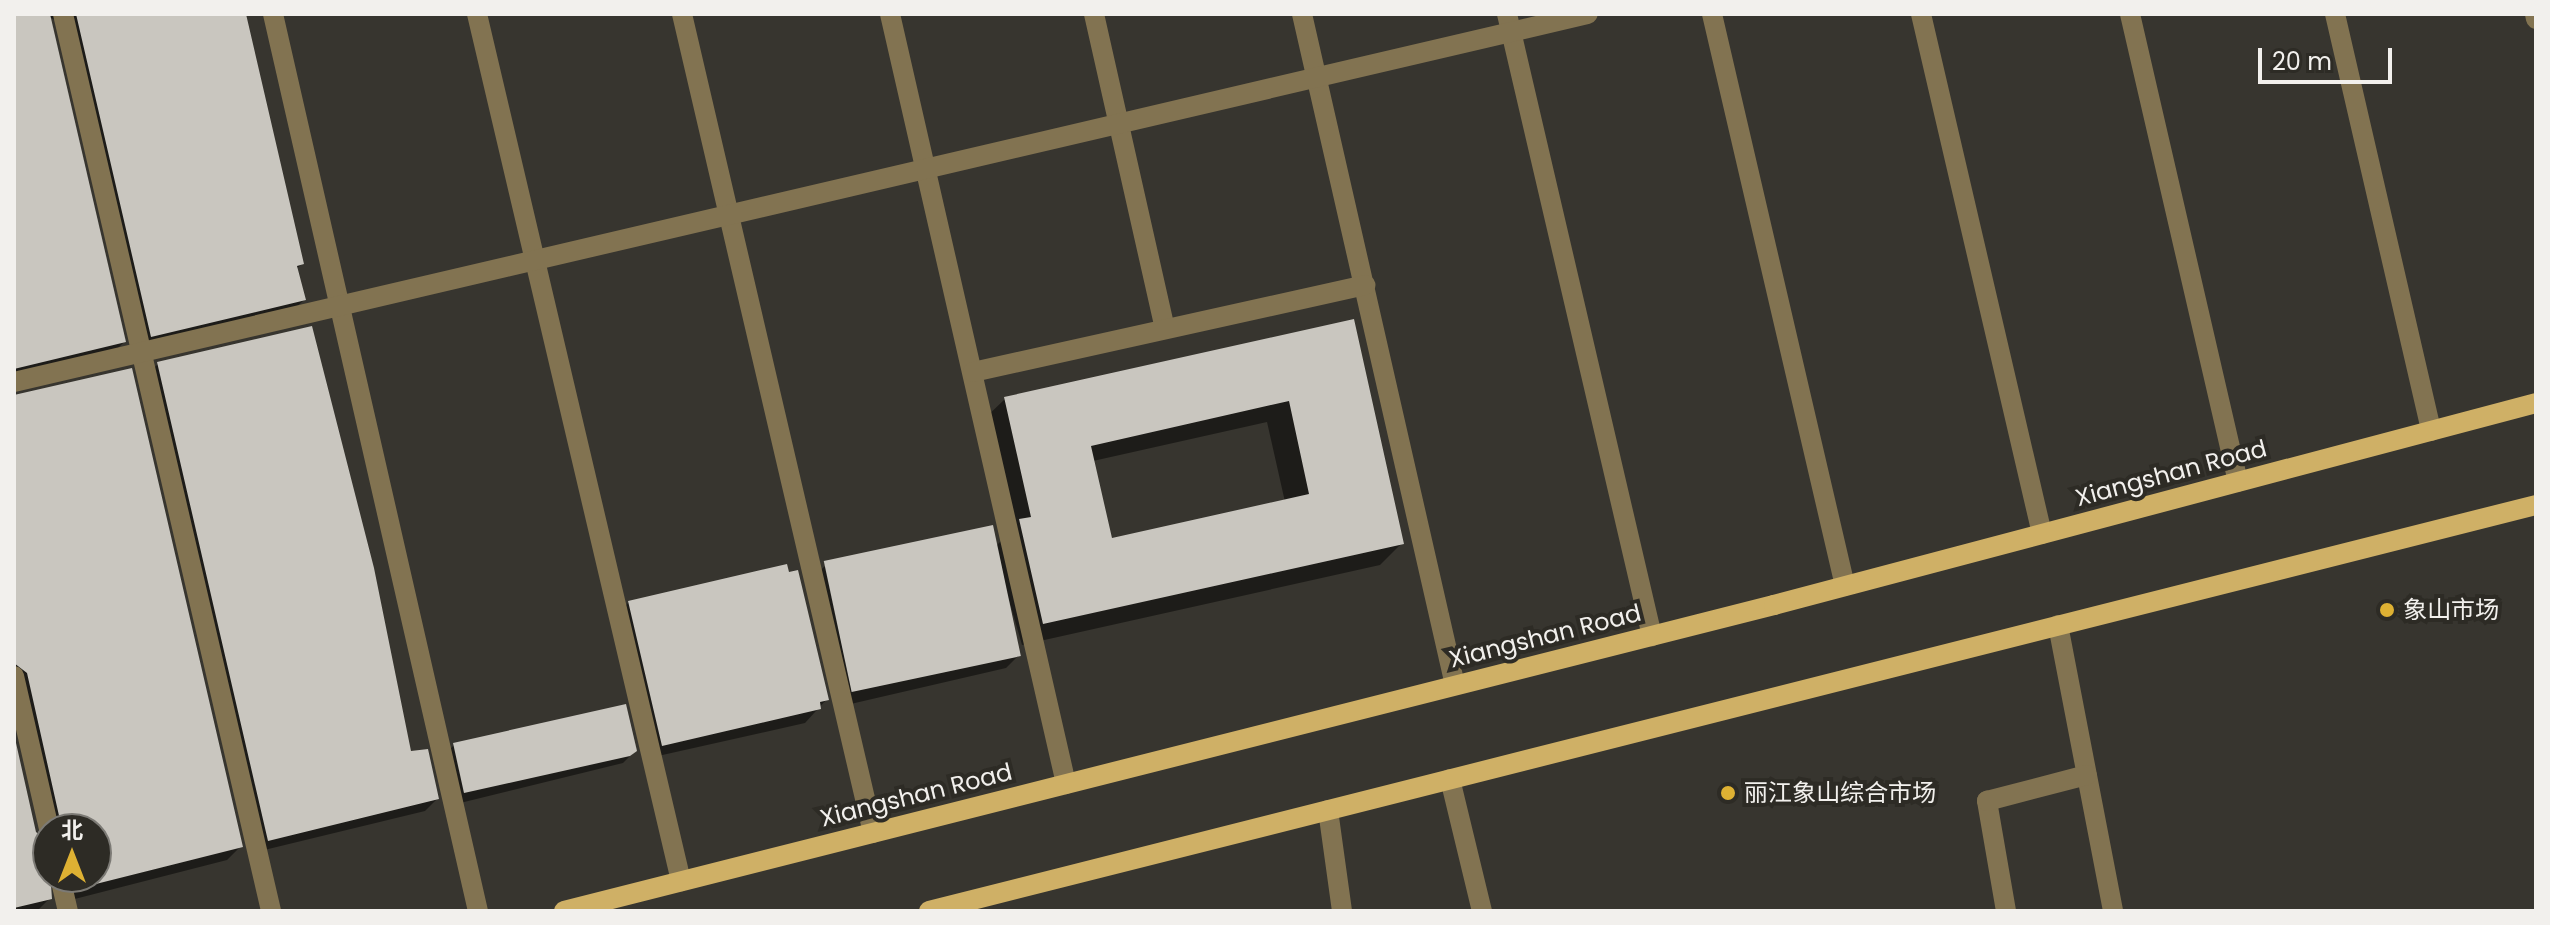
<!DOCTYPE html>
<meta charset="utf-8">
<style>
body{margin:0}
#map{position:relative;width:2550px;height:925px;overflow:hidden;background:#37352f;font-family:Poppins,"Noto Sans SC",sans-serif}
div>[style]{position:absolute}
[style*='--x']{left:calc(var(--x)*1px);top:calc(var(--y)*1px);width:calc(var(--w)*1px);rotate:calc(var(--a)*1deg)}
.shadow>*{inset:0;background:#0007}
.building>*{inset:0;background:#c9c6bf;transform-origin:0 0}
.minor>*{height:20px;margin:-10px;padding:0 10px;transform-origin:10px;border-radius:10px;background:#827351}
.major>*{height:20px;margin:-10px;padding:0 10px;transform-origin:10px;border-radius:10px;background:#cfb066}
.dots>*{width:22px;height:22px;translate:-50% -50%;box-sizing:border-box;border:4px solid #2d2b25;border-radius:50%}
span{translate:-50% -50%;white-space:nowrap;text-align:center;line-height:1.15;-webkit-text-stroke:8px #2d2b25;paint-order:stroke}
.street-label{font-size:24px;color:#f2f0ed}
.poi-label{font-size:24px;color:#f2f0ed}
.left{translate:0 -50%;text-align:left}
.frame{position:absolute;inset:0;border:16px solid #f2f0ed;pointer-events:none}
.north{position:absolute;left:32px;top:813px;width:80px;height:80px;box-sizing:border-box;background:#2d2b25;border:2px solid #7c7a75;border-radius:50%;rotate:0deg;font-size:22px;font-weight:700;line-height:32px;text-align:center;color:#f2f0ed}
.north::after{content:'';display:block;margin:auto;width:28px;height:36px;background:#deb133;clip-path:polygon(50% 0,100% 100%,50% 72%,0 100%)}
.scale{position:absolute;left:2258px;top:48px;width:134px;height:36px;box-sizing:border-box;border:4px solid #f2f0ed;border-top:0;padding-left:10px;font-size:24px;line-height:28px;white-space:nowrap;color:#f2f0ed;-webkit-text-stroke:6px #2d2b25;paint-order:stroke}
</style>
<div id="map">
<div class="shadow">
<i style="clip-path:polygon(14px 14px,244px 14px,302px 264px,296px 269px,304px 300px,290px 313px,138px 349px,63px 25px,48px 16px,124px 342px,110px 356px,14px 378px)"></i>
<i style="clip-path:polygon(evenodd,1352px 322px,1402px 543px,1380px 565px,1022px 645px,1002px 576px,1018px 656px,1006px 668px,842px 706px,812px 578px,825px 566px,996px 546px,1009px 533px,983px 420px,1005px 399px,1352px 322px,1267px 422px,1285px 502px,1111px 541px,1093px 461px,1267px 422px)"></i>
<i style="clip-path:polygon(158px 364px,437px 799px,425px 811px,256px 852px,146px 376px)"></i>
<i style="clip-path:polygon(14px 395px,241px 846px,227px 860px,63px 902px,57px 882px,46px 879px,50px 898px,37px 911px,14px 911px,14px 743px,35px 834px,48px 841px,48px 877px,96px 877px,96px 829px,48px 829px,14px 697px)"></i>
<i style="clip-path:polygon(629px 602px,826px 700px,805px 723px,649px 758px,616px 616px)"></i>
<i style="clip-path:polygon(454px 745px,635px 751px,623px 763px,452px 805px,442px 758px)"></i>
</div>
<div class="building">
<i style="clip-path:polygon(14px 14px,50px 14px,126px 342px,14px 369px)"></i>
<i style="clip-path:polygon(76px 14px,246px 14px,304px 264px,297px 266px,306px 300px,151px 337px)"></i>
<i style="clip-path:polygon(evenodd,1354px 319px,1404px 544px,1043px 624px,1019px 519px,1031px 517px,1004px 397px,1354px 319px,1289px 401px,1309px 494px,1112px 538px,1091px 446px,1289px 401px)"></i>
<i style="clip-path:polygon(312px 326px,374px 568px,411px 751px,428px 749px,439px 799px,268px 841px,157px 362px)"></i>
<i style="clip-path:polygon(132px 368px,243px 847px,76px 889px,73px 877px,96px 877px,96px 829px,62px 829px,27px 673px,14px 663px,14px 395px)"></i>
<i style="left:993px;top:525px;width:134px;height:173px;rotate:78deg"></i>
<i style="clip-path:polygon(787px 564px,789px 572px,798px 570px,829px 700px,820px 702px,821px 709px,662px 746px,628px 601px)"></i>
<i style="clip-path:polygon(626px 704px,637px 751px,630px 756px,464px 793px,453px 743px)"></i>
<i style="clip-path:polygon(14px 734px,36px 832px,48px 842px,52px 899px,14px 908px)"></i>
</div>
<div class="minor">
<i style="--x:63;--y:14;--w:921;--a:76.94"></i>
<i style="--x:273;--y:14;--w:920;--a:77.13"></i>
<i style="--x:477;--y:14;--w:891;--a:76.76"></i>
<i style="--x:682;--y:14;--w:841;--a:76.87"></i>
<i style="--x:890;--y:14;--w:790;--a:77.12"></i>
<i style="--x:1094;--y:14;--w:323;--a:77.3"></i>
<i style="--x:1302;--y:14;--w:688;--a:77.16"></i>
<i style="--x:1507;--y:14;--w:639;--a:76.88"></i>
<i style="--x:1712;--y:14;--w:587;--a:76.91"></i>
<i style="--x:1921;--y:14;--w:534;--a:76.9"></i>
<i style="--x:2130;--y:14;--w:480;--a:77"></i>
<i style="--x:2335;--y:14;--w:428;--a:77"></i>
<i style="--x:2535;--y:14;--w:5;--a:79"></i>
<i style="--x:973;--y:372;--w:402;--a:-12.5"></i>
<i style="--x:14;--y:382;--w:1616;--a:-13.16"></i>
<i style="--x:2058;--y:625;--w:291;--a:79.1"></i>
<i style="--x:14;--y:676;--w:157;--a:77.1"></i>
<i style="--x:1450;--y:779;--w:136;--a:76.4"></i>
<i style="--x:1328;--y:810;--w:102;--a:82.1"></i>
<i style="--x:60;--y:877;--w:35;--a:77"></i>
<i style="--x:2006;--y:911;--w:112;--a:-99.8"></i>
<i style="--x:1987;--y:801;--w:103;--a:-14.6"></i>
</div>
<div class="major">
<i style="--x:564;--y:911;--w:1248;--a:-14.19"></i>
<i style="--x:1774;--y:605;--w:788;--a:-14.85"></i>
<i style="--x:929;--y:911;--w:1657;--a:-14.18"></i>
</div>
<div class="dots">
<i style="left:2387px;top:610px;background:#deb133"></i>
<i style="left:1728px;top:793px;background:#deb133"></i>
</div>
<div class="street-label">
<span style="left:2171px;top:473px;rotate:-15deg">Xiangshan Road</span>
<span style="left:1545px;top:636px;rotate:-14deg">Xiangshan Road</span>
<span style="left:916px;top:795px;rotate:-14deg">Xiangshan Road</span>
</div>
<div class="poi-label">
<span class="left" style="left:2403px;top:610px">象山市场</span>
<span class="left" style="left:1744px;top:793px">丽江象山综合市场</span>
</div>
<div class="frame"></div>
<div class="north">北</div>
<div class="scale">20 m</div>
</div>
